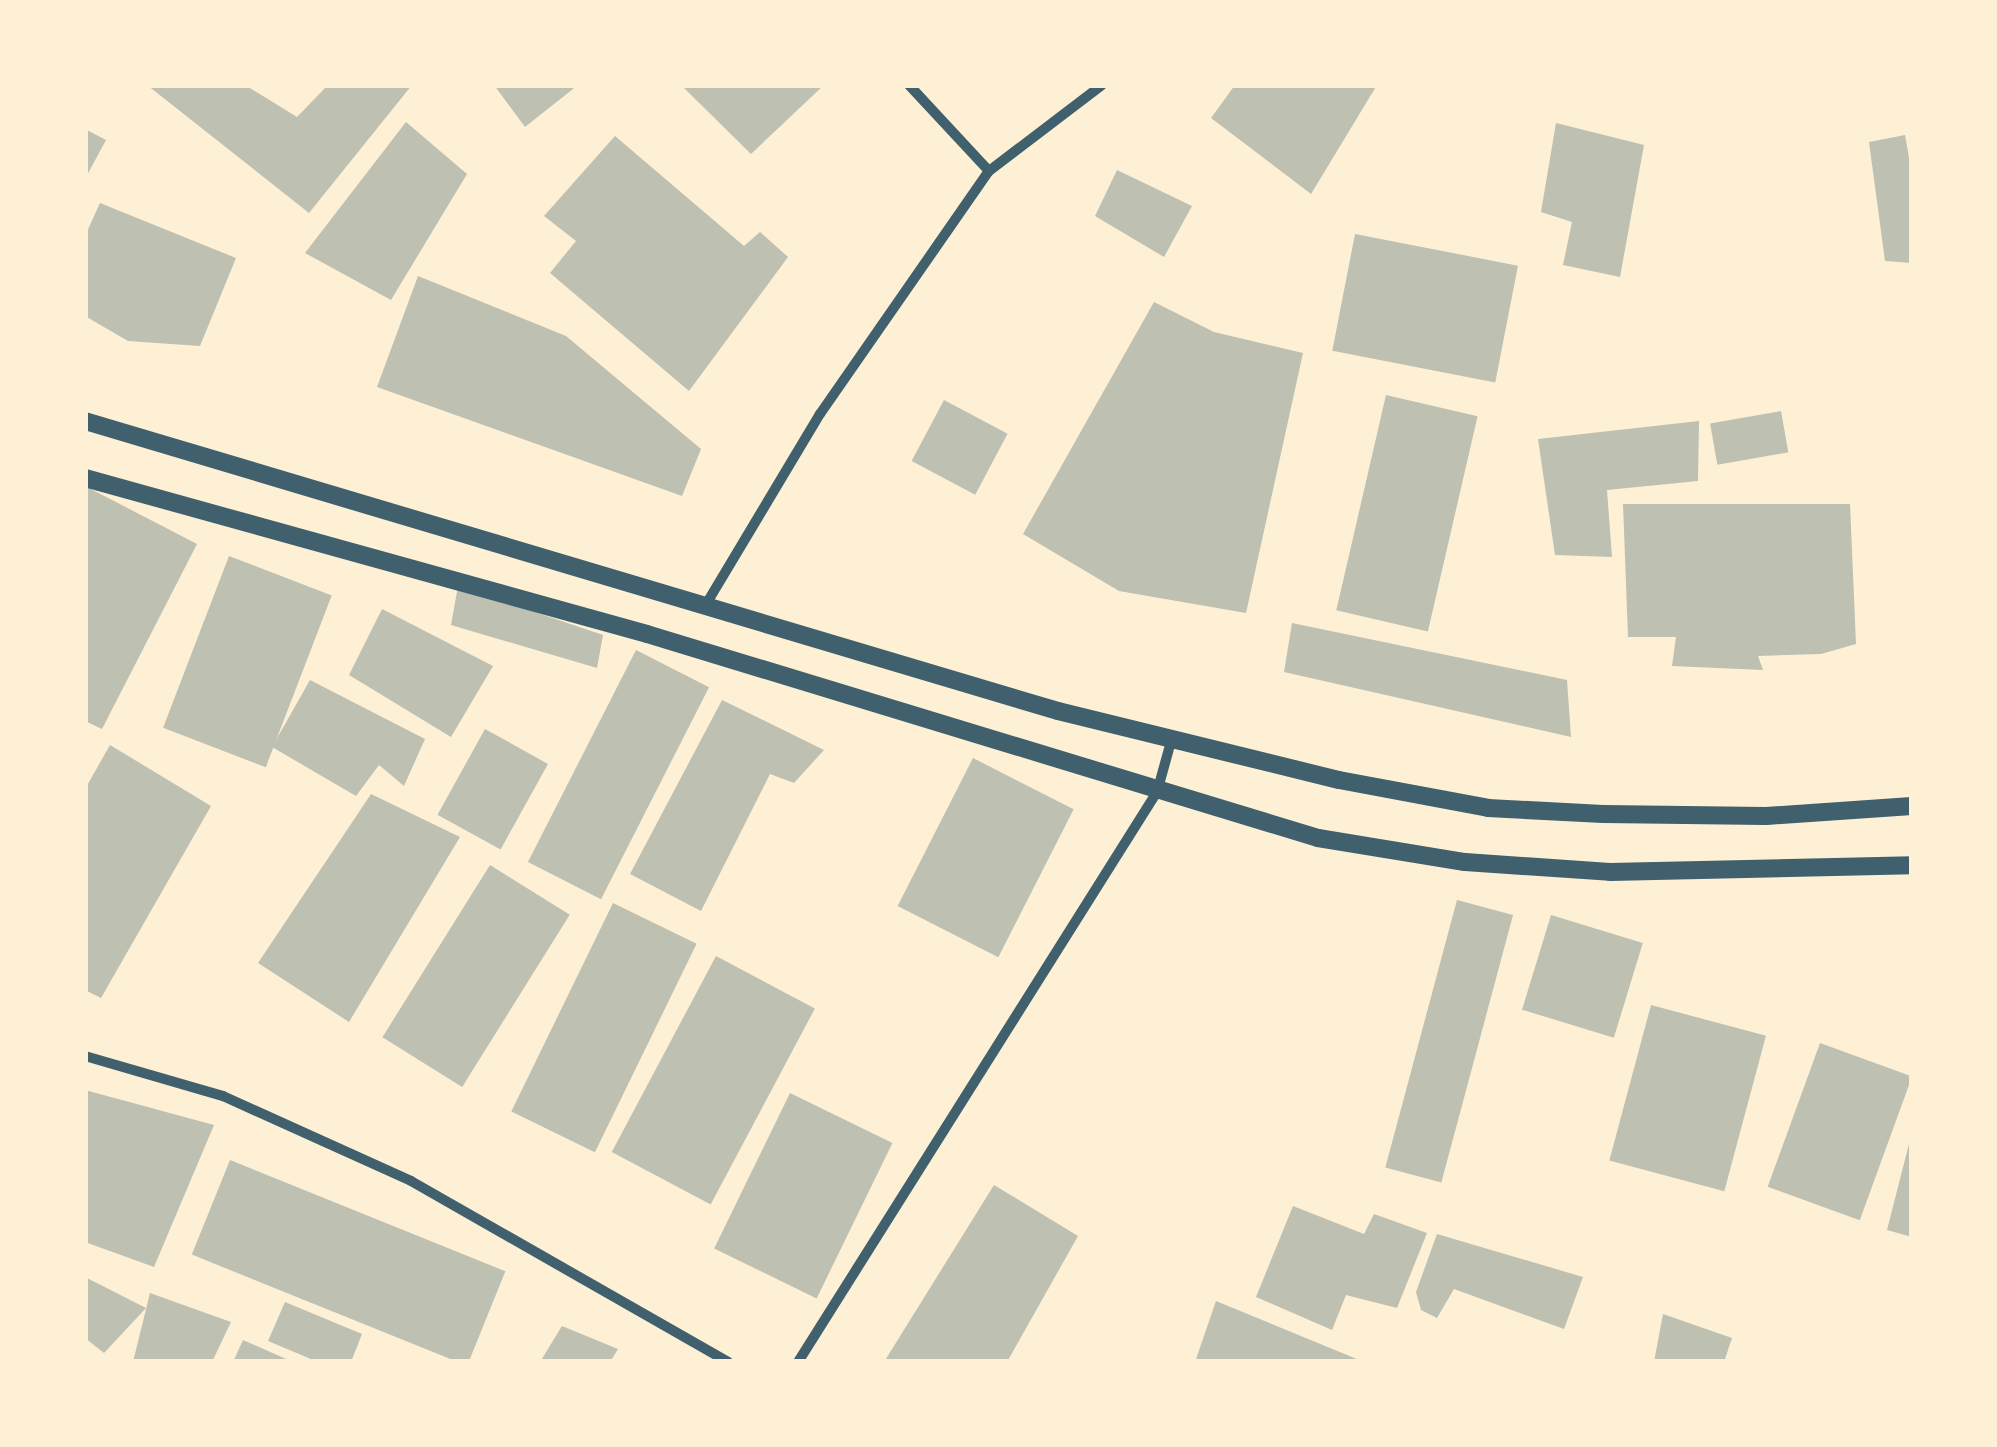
<!DOCTYPE html>
<style>
body{margin:0}
#map{position:relative;width:1997px;height:1447px;overflow:hidden;background:#fdf0d5;font-family:Spectral,serif}
div>[style]{position:absolute}
[style*='--x']{left:calc(var(--x)*1px);top:calc(var(--y)*1px);width:calc(var(--w)*1px);rotate:calc(var(--a)*1deg)}
.building>*{inset:0;background:#bec0b2;transform-origin:0 0}
.minor>*{height:10px;margin:-5px;padding:0 5px;transform-origin:5px;border-radius:5px;background:#3f606c}
.tertiary>*{height:18px;margin:-9px;padding:0 9px;transform-origin:9px;border-radius:9px;background:#3f606c}
span{translate:-50% -50%;white-space:nowrap;text-align:center;line-height:1.15;-webkit-text-stroke:8px #fdf0d5;paint-order:stroke}
.frame{position:absolute;inset:0;border:88px solid #fdf0d5;pointer-events:none}
</style>
<div id="map">
<div class="building">
<i style="clip-path:polygon(147px 85px,245px 85px,297px 117px,328px 85px,412px 85px,309px 213px)"></i>
<i style="clip-path:polygon(494px 85px,578px 85px,525px 127px)"></i>
<i style="clip-path:polygon(681px 85px,824px 85px,751px 154px)"></i>
<i style="clip-path:polygon(1235px 85px,1377px 85px,1311px 194px,1211px 118px)"></i>
<i style="clip-path:polygon(406px 122px,467px 174px,391px 300px,305px 253px)"></i>
<i style="clip-path:polygon(1556px 123px,1644px 145px,1620px 277px,1563px 265px,1572px 222px,1541px 212px)"></i>
<i style="clip-path:polygon(85px 129px,106px 140px,85px 179px)"></i>
<i style="clip-path:polygon(1905px 135px,1912px 175px,1912px 263px,1885px 261px,1869px 142px)"></i>
<i style="clip-path:polygon(615px 136px,744px 246px,760px 232px,788px 257px,689px 391px,550px 273px,576px 241px,544px 216px)"></i>
<i style="clip-path:polygon(1117px 170px,1192px 206px,1164px 257px,1095px 216px)"></i>
<i style="clip-path:polygon(100px 203px,236px 258px,200px 346px,128px 341px,85px 316px,85px 236px)"></i>
<i style="left:1355px;top:234px;width:166px;height:119px;rotate:11deg"></i>
<i style="clip-path:polygon(418px 276px,566px 336px,701px 449px,682px 496px,377px 387px)"></i>
<i style="clip-path:polygon(1154px 302px,1214px 332px,1303px 353px,1246px 613px,1119px 591px,1023px 534px)"></i>
<i style="left:1386px;top:395px;width:94px;height:221px;rotate:13deg"></i>
<i style="left:944px;top:400px;width:72px;height:69px;rotate:28deg"></i>
<i style="left:1781px;top:411px;width:42px;height:72px;rotate:80deg"></i>
<i style="clip-path:polygon(1699px 421px,1698px 481px,1607px 490px,1612px 557px,1555px 555px,1538px 439px)"></i>
<i style="clip-path:polygon(85px 486px,197px 544px,102px 729px,85px 721px)"></i>
<i style="clip-path:polygon(1623px 504px,1850px 504px,1856px 644px,1821px 654px,1758px 656px,1763px 670px,1672px 666px,1676px 637px,1628px 637px)"></i>
<i style="left:229px;top:556px;width:110px;height:184px;rotate:21deg"></i>
<i style="clip-path:polygon(458px 586px,603px 635px,597px 668px,451px 625px)"></i>
<i style="clip-path:polygon(382px 609px,493px 666px,451px 737px,349px 675px)"></i>
<i style="clip-path:polygon(1292px 623px,1567px 680px,1571px 737px,1284px 672px)"></i>
<i style="left:636px;top:650px;width:82px;height:238px;rotate:27deg"></i>
<i style="clip-path:polygon(310px 680px,425px 739px,404px 786px,379px 765px,356px 796px,272px 747px)"></i>
<i style="clip-path:polygon(722px 700px,824px 750px,794px 783px,770px 774px,701px 911px,630px 874px)"></i>
<i style="left:485px;top:729px;width:72px;height:98px;rotate:29deg"></i>
<i style="clip-path:polygon(110px 745px,211px 806px,101px 998px,85px 990px,85px 789px)"></i>
<i style="left:973px;top:758px;width:113px;height:166px;rotate:27deg"></i>
<i style="clip-path:polygon(371px 794px,460px 837px,349px 1022px,258px 963px)"></i>
<i style="left:490px;top:865px;width:94px;height:203px;rotate:32deg"></i>
<i style="left:1457px;top:900px;width:58px;height:277px;rotate:15deg"></i>
<i style="left:613px;top:903px;width:93px;height:232px;rotate:26deg"></i>
<i style="left:1551px;top:915px;width:96px;height:99px;rotate:17deg"></i>
<i style="left:716px;top:956px;width:112px;height:222px;rotate:28deg"></i>
<i style="left:1651px;top:1005px;width:119px;height:161px;rotate:15deg"></i>
<i style="left:1820px;top:1043px;width:98px;height:153px;rotate:20deg"></i>
<i style="clip-path:polygon(85px 1090px,214px 1125px,154px 1267px,85px 1242px)"></i>
<i style="left:790px;top:1093px;width:114px;height:173px;rotate:26deg"></i>
<i style="clip-path:polygon(1911px 1136px,1912px 1136px,1912px 1237px,1887px 1230px)"></i>
<i style="left:230px;top:1160px;width:297px;height:102px;rotate:22deg"></i>
<i style="clip-path:polygon(994px 1185px,1078px 1236px,1007px 1362px,884px 1362px)"></i>
<i style="clip-path:polygon(1293px 1206px,1364px 1234px,1374px 1214px,1427px 1233px,1397px 1308px,1346px 1295px,1332px 1330px,1256px 1297px)"></i>
<i style="clip-path:polygon(1437px 1234px,1583px 1277px,1564px 1329px,1454px 1289px,1437px 1318px,1421px 1310px,1416px 1292px)"></i>
<i style="clip-path:polygon(85px 1277px,146px 1308px,104px 1353px,85px 1338px)"></i>
<i style="clip-path:polygon(150px 1293px,231px 1322px,212px 1362px,133px 1362px)"></i>
<i style="clip-path:polygon(1216px 1301px,1364px 1362px,1195px 1362px)"></i>
<i style="clip-path:polygon(285px 1302px,362px 1334px,351px 1362px,318px 1362px,268px 1341px)"></i>
<i style="clip-path:polygon(1663px 1314px,1732px 1338px,1724px 1362px,1654px 1362px)"></i>
<i style="clip-path:polygon(562px 1326px,618px 1349px,610px 1362px,540px 1362px)"></i>
<i style="clip-path:polygon(243px 1340px,293px 1362px,233px 1362px)"></i>
</div>
<div class="minor">
<i style="--x:909;--y:85;--w:117;--a:47.1"></i>
<i style="--x:705;--y:606;--w:224;--a:-59.1"></i>
<i style="--x:820;--y:414;--w:296;--a:-55.2"></i>
<i style="--x:989;--y:171;--w:142;--a:-37.3"></i>
<i style="--x:85;--y:1056;--w:144;--a:16.2"></i>
<i style="--x:223;--y:1096;--w:206;--a:24.3"></i>
<i style="--x:411;--y:1181;--w:365;--a:29.7"></i>
<i style="--x:798;--y:1362;--w:674;--a:-57.8"></i>
<i style="--x:1157;--y:792;--w:56;--a:-74.5"></i>
</div>
<div class="tertiary">
<i style="--x:85;--y:421;--w:1015;--a:16.6"></i>
<i style="--x:1058;--y:711;--w:289;--a:13.8"></i>
<i style="--x:1339;--y:780;--w:152;--a:10.6"></i>
<i style="--x:1488;--y:808;--w:115;--a:3"></i>
<i style="--x:1603;--y:814;--w:163;--a:0.7"></i>
<i style="--x:1766;--y:816;--w:146;--a:-3.9"></i>
<i style="--x:85;--y:478;--w:583;--a:15.51"></i>
<i style="--x:647;--y:634;--w:701;--a:16.91"></i>
<i style="--x:1318;--y:838;--w:149;--a:9.3"></i>
<i style="--x:1465;--y:862;--w:145;--a:3.9"></i>
<i style="--x:1610;--y:872;--w:302;--a:-1.3"></i>
</div>
<div class="frame"></div>
</div>
